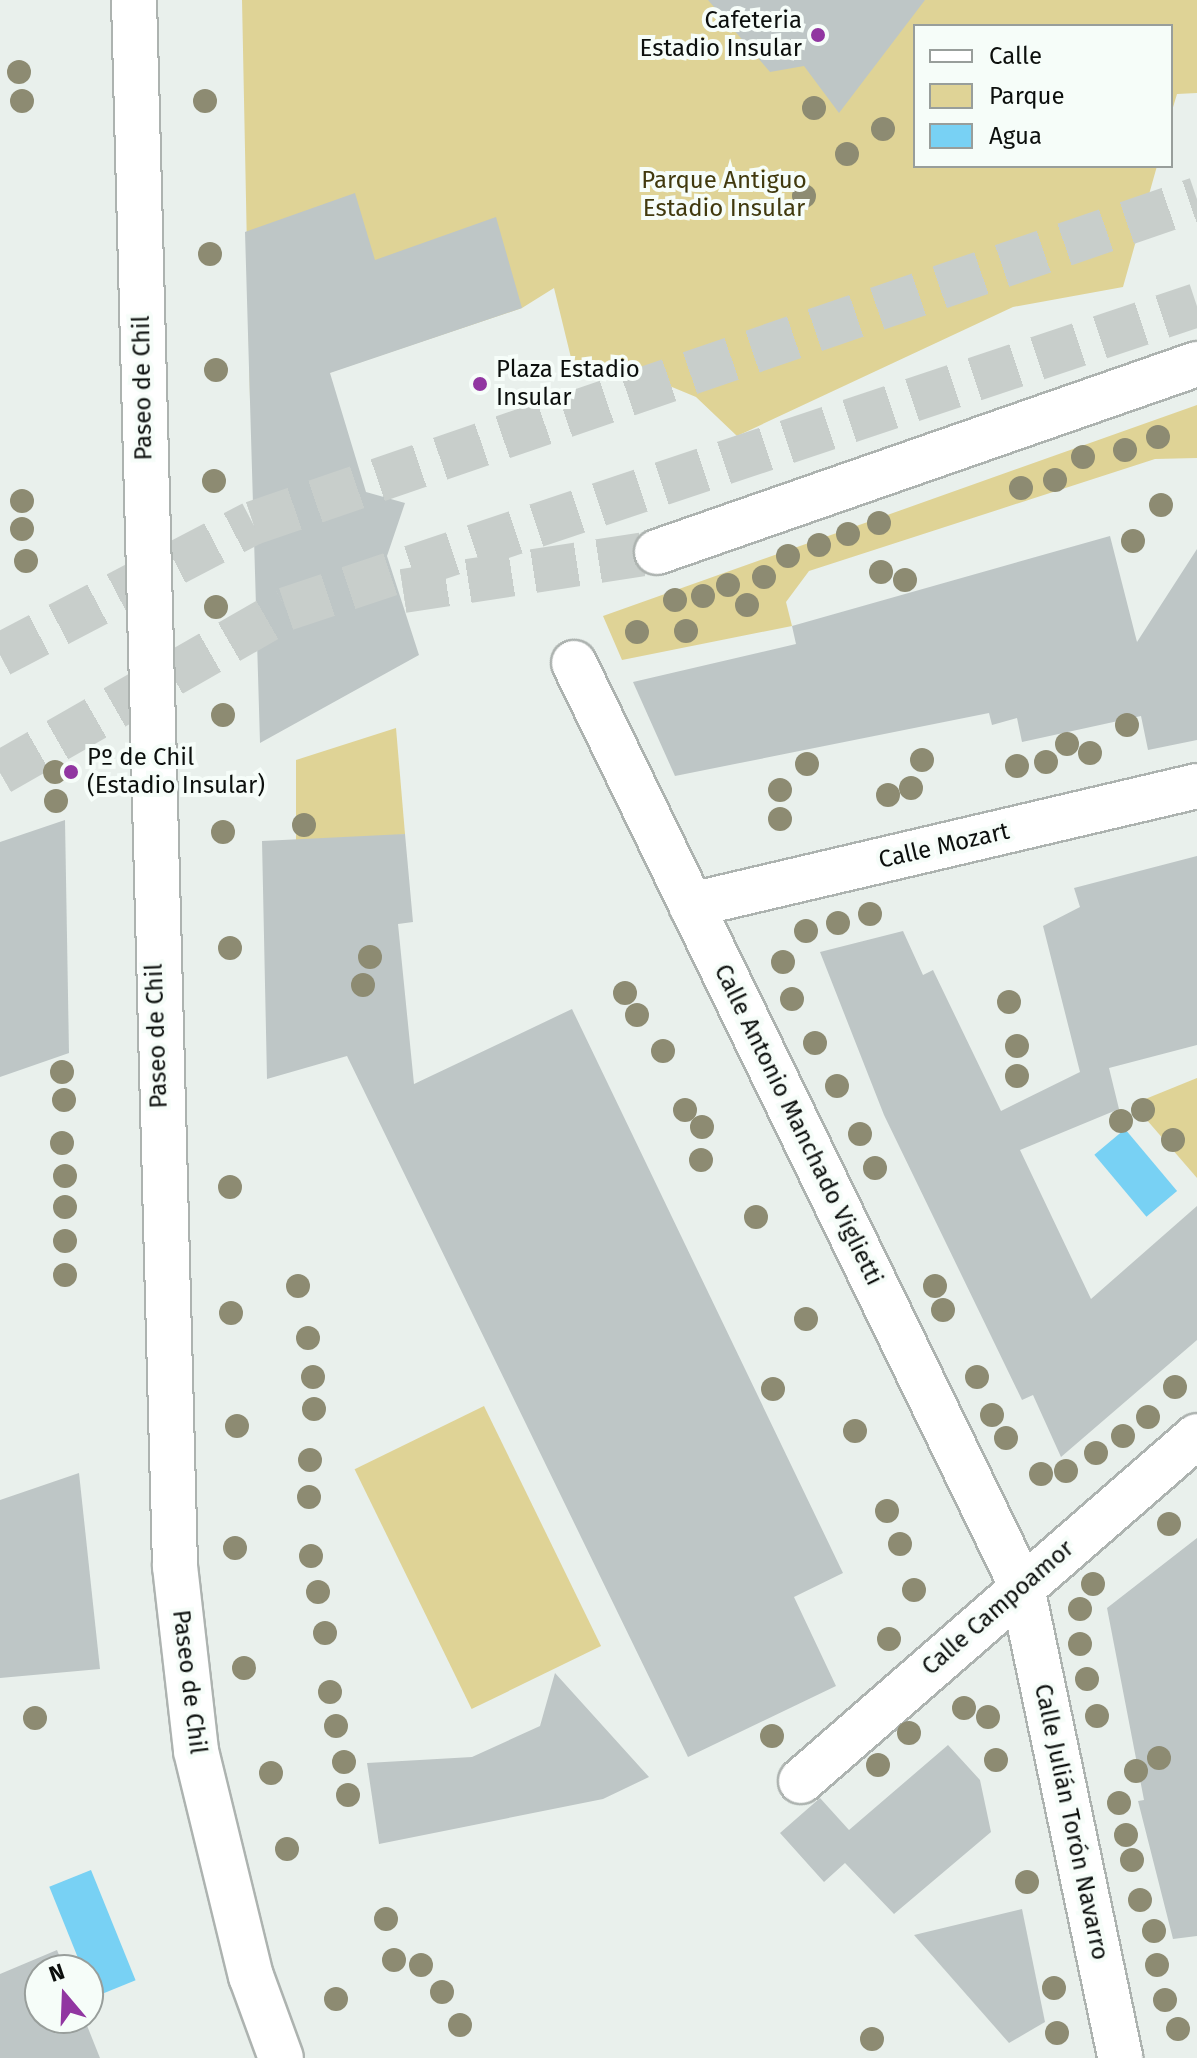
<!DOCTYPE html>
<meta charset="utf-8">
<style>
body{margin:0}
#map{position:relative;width:1197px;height:2058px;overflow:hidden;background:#e9f0ec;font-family:"Fira Sans",sans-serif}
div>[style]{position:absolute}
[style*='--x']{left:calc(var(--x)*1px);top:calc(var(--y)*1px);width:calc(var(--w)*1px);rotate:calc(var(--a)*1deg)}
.green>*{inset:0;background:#dfd396;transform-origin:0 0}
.water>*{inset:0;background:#78d1f4;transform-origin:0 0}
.building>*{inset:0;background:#bec6c6}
.trunk-tunnel>*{height:44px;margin-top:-22px;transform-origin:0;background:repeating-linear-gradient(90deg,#c8cecb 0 44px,transparent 0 66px)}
.roads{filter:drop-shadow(2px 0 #adb3b0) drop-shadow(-2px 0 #adb3b0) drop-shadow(0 2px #adb3b0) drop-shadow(0 -2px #adb3b0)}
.minor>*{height:44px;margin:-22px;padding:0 22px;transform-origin:22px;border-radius:22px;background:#fff}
.tertiary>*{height:44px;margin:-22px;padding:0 22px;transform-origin:22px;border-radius:22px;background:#fff}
.trunk>*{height:44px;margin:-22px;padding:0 22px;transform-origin:22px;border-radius:22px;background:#fff}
.trees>*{width:24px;height:24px;margin:-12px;border-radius:50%;background:#8d8b72}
.dots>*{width:22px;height:22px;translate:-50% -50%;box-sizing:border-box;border:4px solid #f6fdf9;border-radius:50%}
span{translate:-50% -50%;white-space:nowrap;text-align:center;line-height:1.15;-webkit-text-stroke:8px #f6fdf9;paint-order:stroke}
.poi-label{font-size:24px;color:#0c0f0d}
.right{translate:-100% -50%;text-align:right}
.left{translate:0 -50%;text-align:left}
.park-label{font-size:24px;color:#41390e}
.street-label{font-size:24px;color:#0c0f0d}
.legend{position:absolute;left:913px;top:24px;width:260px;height:144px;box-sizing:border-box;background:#f6fdf9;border:2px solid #989e9b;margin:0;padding:10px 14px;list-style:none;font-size:24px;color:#0c0f0d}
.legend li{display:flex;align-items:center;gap:16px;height:40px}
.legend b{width:40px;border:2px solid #989e9b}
.north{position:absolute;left:24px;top:1954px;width:80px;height:80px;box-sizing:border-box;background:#f6fdf9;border:2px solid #989e9b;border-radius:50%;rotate:341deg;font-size:22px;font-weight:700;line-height:32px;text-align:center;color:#0c0f0d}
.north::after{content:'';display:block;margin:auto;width:28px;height:36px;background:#9136a1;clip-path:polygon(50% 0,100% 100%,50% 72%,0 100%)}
</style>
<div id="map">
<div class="green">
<i style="clip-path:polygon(242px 0,1197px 0,1197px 93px,1177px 94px,1171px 114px,1171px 26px,915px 26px,915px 166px,1157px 166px,1123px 287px,1013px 307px,737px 436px,696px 397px,648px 377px,573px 366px,554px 288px,522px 308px,250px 399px)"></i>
<i style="clip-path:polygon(1197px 405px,1197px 458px,1155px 459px,809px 571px,786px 602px,792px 626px,622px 660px,603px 616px)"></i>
<i style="clip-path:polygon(396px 728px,405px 834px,296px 853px,296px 760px)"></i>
<i style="clip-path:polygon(1197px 1078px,1197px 1178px,1133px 1104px)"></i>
<i style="left:484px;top:1406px;width:267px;height:144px;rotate:64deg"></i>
</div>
<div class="water">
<i style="left:1125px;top:1129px;width:81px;height:40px;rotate:50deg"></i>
<i style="left:91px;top:1870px;width:119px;height:45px;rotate:68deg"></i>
</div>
<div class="building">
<i style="clip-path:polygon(708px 0,925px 0,839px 113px,804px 66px,770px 72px)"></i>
<i style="clip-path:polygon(355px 193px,375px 260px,496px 217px,522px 308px,330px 373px,366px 492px,405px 503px,387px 556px,419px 655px,260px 743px,245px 232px)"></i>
<i style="clip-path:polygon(1110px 536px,1137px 642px,1197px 549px,1197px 740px,1148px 750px,1141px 716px,1022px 742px,1017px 718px,992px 725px,989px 713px,675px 776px,633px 682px,796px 644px,792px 626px)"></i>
<i style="clip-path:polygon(65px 820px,69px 1053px,0 1077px,0 842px)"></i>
<i style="clip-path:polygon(405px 834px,413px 922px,398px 924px,414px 1084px,572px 1009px,843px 1573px,794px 1597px,836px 1686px,688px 1757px,347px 1056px,267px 1079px,262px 841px)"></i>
<i style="clip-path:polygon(1197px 856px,1197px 1045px,1109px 1068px,1119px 1109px,1020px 1150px,1091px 1299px,1197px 1206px,1197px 1340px,1061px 1457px,1033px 1395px,1022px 1400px,884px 1115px,820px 952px,903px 931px,923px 975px,933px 970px,1001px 1111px,1080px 1072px,1043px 926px,1080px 907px,1074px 888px)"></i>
<i style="clip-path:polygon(79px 1473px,100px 1669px,0 1678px,0 1500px)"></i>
<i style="clip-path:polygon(1197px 1538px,1197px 1936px,1173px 1939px,1138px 1801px,1144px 1800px,1107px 1608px)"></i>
<i style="clip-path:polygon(555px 1673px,649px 1777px,603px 1799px,379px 1844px,367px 1763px,472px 1757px,540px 1726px)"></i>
<i style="clip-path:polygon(948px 1745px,980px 1780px,991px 1832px,894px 1914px,845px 1863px,824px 1882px,780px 1833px,820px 1798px,849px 1830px)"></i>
<i style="clip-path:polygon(1022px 1909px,1045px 2022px,1009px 2043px,914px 1935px)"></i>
<i style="clip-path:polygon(57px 1950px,65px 1970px,40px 1970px,40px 2018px,84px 2018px,100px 2058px,0 2058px,0 1974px)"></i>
</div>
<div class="trunk-tunnel">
<i style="--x:403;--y:591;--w:257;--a:-8.7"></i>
<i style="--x:0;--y:655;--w:285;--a:-27.6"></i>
<i style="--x:253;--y:523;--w:998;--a:-18.94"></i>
<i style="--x:0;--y:773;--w:330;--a:-29.8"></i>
<i style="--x:286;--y:609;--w:960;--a:-18.45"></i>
</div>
<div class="roads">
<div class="minor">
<i style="--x:574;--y:663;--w:1027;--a:64.13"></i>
<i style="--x:1022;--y:1587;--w:481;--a:78.2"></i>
<i style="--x:691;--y:905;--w:520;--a:-13.23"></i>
<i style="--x:801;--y:1781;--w:525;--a:-41.06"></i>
</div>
<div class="tertiary">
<i style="--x:134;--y:0;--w:1567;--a:88.5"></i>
<i style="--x:175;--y:1566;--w:186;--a:83.5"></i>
<i style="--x:196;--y:1751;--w:232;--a:76.3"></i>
<i style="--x:251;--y:1976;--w:87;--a:69.9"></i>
</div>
<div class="trunk">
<i style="--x:657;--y:552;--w:572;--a:-19.2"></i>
</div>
</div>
<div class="trees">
<i style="left:19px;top:72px"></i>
<i style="left:22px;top:101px"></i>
<i style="left:205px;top:101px"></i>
<i style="left:814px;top:108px"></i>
<i style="left:883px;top:129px"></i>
<i style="left:847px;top:154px"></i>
<i style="left:804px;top:196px"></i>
<i style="left:210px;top:254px"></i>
<i style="left:216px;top:370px"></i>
<i style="left:1158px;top:437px"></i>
<i style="left:1125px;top:450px"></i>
<i style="left:1083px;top:457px"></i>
<i style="left:1055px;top:480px"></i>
<i style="left:214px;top:481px"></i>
<i style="left:1021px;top:488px"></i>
<i style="left:22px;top:501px"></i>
<i style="left:1161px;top:505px"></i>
<i style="left:879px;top:523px"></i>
<i style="left:22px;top:529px"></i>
<i style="left:848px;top:534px"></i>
<i style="left:1133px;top:541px"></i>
<i style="left:819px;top:545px"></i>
<i style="left:788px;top:556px"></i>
<i style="left:26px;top:561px"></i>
<i style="left:881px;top:572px"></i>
<i style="left:764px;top:577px"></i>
<i style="left:905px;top:580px"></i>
<i style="left:728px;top:585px"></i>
<i style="left:703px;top:596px"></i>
<i style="left:675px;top:600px"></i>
<i style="left:747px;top:605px"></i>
<i style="left:216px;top:607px"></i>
<i style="left:686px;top:631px"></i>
<i style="left:637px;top:632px"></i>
<i style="left:223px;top:715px"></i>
<i style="left:1127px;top:725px"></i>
<i style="left:1067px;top:744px"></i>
<i style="left:1090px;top:753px"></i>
<i style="left:922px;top:760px"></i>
<i style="left:1046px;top:762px"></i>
<i style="left:807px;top:764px"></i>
<i style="left:1017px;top:766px"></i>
<i style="left:55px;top:772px"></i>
<i style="left:911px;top:788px"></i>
<i style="left:780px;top:790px"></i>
<i style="left:888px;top:795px"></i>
<i style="left:56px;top:801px"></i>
<i style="left:780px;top:819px"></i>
<i style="left:304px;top:825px"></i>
<i style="left:223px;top:832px"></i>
<i style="left:870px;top:914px"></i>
<i style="left:838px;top:923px"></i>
<i style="left:806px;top:931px"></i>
<i style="left:230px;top:948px"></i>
<i style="left:370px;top:957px"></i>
<i style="left:783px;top:962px"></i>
<i style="left:363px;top:985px"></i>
<i style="left:625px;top:993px"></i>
<i style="left:792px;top:999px"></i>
<i style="left:1009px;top:1002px"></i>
<i style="left:637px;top:1015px"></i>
<i style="left:815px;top:1043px"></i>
<i style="left:1017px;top:1046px"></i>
<i style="left:663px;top:1051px"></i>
<i style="left:62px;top:1072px"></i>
<i style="left:1017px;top:1076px"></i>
<i style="left:837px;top:1086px"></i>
<i style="left:64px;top:1100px"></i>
<i style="left:685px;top:1110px"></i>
<i style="left:1143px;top:1110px"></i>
<i style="left:1121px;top:1121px"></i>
<i style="left:702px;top:1127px"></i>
<i style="left:860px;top:1134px"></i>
<i style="left:1173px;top:1140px"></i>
<i style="left:62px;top:1143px"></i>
<i style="left:701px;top:1160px"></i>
<i style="left:875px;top:1168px"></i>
<i style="left:65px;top:1176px"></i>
<i style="left:230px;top:1187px"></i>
<i style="left:65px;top:1207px"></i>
<i style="left:756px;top:1217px"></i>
<i style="left:65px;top:1241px"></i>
<i style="left:65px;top:1275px"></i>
<i style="left:298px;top:1286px"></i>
<i style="left:935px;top:1286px"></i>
<i style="left:943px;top:1310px"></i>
<i style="left:231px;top:1313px"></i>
<i style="left:806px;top:1319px"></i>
<i style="left:308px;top:1338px"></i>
<i style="left:313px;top:1377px"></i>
<i style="left:977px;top:1377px"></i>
<i style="left:1175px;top:1387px"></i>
<i style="left:773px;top:1389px"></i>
<i style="left:314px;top:1409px"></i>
<i style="left:992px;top:1415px"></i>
<i style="left:1148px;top:1417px"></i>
<i style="left:237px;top:1426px"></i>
<i style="left:855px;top:1431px"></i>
<i style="left:1123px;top:1436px"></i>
<i style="left:1006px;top:1438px"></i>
<i style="left:1096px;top:1453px"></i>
<i style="left:310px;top:1460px"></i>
<i style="left:1066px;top:1471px"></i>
<i style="left:1041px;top:1474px"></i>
<i style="left:309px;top:1497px"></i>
<i style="left:887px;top:1511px"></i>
<i style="left:1169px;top:1524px"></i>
<i style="left:900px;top:1544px"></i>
<i style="left:235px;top:1548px"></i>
<i style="left:311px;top:1556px"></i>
<i style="left:1093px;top:1584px"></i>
<i style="left:914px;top:1590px"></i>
<i style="left:318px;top:1592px"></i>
<i style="left:1080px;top:1609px"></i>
<i style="left:325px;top:1633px"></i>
<i style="left:889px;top:1639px"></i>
<i style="left:1080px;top:1644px"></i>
<i style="left:244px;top:1668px"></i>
<i style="left:1087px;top:1679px"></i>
<i style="left:330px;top:1692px"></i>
<i style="left:964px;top:1708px"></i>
<i style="left:1097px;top:1716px"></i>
<i style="left:988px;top:1717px"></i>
<i style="left:35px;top:1718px"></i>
<i style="left:336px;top:1726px"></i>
<i style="left:909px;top:1733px"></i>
<i style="left:772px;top:1736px"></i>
<i style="left:1159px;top:1758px"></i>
<i style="left:996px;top:1760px"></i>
<i style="left:344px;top:1762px"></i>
<i style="left:878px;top:1765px"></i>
<i style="left:1136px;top:1771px"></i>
<i style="left:271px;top:1773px"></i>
<i style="left:348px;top:1795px"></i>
<i style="left:1119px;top:1803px"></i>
<i style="left:1126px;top:1835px"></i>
<i style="left:287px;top:1849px"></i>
<i style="left:1132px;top:1860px"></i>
<i style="left:1027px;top:1882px"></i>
<i style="left:1140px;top:1900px"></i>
<i style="left:386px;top:1919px"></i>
<i style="left:1154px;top:1931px"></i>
<i style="left:394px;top:1960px"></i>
<i style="left:421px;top:1965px"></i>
<i style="left:1157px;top:1965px"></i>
<i style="left:1054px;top:1988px"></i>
<i style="left:442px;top:1992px"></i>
<i style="left:336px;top:1999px"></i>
<i style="left:1165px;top:2000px"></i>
<i style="left:460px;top:2025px"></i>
<i style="left:1178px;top:2029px"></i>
<i style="left:1057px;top:2033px"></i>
<i style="left:872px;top:2039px"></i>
</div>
<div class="dots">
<i style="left:818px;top:35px;background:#9136a1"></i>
<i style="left:480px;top:384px;background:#9136a1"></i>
<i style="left:71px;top:772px;background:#9136a1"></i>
</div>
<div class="poi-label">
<span class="right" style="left:802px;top:35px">Cafeteria<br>Estadio Insular</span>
<span class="left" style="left:496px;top:384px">Plaza Estadio<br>Insular</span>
<span class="left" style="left:87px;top:772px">Pº de Chil<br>(Estadio Insular)</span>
</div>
<div class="park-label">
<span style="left:724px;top:195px">Parque Antiguo<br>Estadio Insular</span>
</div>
<div class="street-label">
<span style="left:143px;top:388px;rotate:-91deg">Paseo de Chil</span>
<span style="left:944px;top:846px;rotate:-13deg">Calle Mozart</span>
<span style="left:157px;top:1036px;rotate:-92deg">Paseo de Chil</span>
<span style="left:798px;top:1125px;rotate:64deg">Calle Antonio Manchado Viglietti</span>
<span style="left:998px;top:1608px;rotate:-41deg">Calle Campoamor</span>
<span style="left:189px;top:1682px;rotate:83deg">Paseo de Chil</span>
<span style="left:1071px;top:1822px;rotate:78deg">Calle Julián Torón Navarro</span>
</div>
<ul class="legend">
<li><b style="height:10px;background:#fff"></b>Calle</li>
<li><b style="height:22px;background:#dfd396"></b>Parque</li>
<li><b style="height:22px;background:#78d1f4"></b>Agua</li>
</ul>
<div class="north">N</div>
</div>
